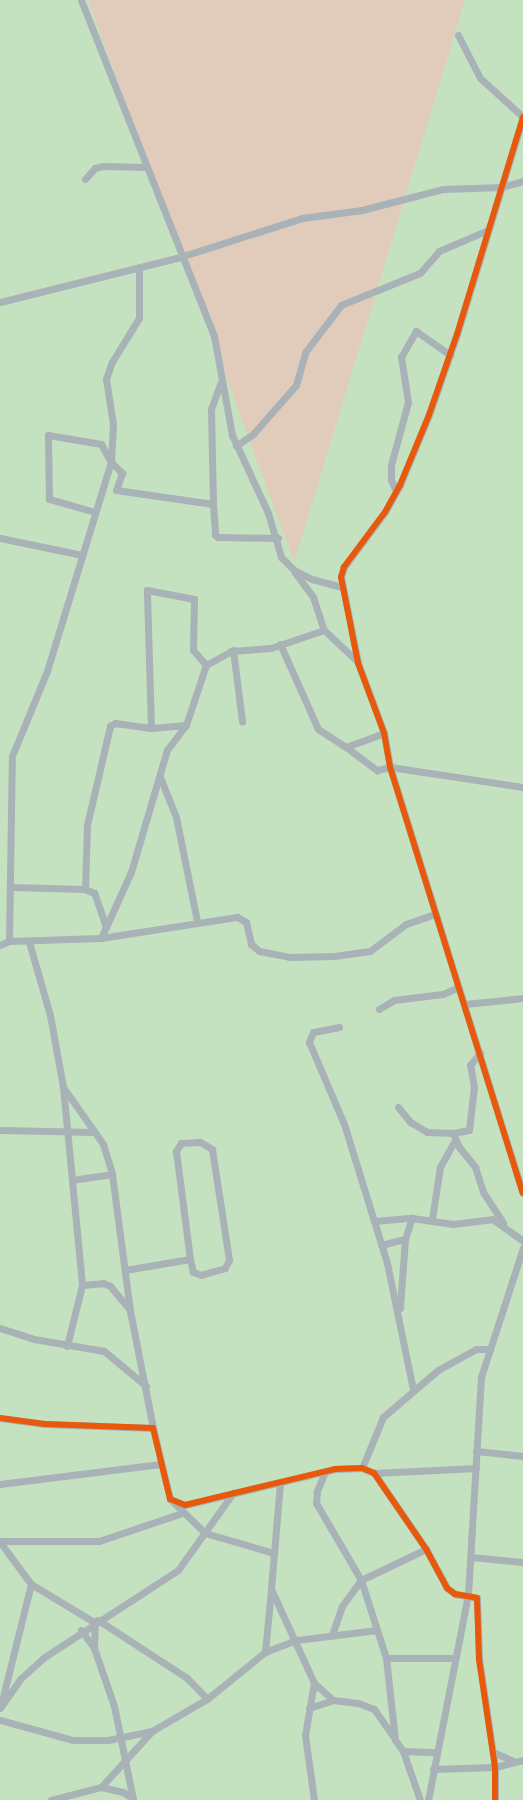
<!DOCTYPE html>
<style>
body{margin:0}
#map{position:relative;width:523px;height:1800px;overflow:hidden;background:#c4e2c0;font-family:"Asap Condensed",sans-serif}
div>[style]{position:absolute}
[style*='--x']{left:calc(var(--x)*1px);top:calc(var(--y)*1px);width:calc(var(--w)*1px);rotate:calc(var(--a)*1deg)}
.green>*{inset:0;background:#e1ccbc}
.minor>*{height:7px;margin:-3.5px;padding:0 3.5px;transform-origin:3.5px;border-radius:3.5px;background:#a8b2b7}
.cycleway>*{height:6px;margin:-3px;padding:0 3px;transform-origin:3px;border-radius:3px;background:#e8590c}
span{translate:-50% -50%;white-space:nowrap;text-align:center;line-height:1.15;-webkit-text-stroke:5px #fff;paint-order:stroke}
</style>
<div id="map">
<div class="green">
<i style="clip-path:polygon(88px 0,465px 0,294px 563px,294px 562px)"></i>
</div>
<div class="minor">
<i style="--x:81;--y:0;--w:361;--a:68.4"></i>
<i style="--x:214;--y:336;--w:101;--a:79.7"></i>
<i style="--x:232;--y:435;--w:86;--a:65.2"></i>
<i style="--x:268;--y:513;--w:46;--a:73.5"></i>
<i style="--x:281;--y:557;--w:18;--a:45"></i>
<i style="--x:294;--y:570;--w:20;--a:27"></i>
<i style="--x:312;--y:579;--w:31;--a:15"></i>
<i style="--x:458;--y:35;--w:48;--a:62.9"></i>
<i style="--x:480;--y:78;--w:58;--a:42.2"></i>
<i style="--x:523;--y:117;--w:227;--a:106.9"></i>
<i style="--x:457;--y:334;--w:86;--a:109.1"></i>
<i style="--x:429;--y:415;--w:76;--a:112.5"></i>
<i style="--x:400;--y:485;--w:31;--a:119"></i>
<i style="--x:385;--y:512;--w:69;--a:126.7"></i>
<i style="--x:344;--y:567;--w:10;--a:107"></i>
<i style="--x:341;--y:577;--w:88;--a:78.8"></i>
<i style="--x:358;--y:663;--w:75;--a:69.6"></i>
<i style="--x:384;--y:733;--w:35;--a:80"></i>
<i style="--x:390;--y:767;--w:446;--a:72.7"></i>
<i style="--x:85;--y:179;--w:15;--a:-48"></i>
<i style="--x:95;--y:168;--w:8;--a:-14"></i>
<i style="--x:103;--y:166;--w:43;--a:1.3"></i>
<i style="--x:0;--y:302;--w:186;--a:-14"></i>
<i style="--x:180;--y:257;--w:128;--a:-17.7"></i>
<i style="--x:302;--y:218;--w:61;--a:-7.6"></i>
<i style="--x:362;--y:210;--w:84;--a:-14.5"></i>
<i style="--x:443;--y:189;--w:59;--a:-1.9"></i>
<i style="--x:502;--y:187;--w:22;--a:-16"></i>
<i style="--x:236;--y:446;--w:21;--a:-35"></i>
<i style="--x:253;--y:434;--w:65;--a:-48.7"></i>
<i style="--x:296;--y:385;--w:35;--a:-74"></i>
<i style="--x:306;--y:351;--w:58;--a:-52.7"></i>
<i style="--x:341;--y:305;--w:85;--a:-22.1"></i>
<i style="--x:420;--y:273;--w:29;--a:-49"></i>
<i style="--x:439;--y:251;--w:53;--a:-23.2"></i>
<i style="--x:396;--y:491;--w:12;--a:-114"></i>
<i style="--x:391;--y:480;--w:15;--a:-90"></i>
<i style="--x:391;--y:465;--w:65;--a:-74.9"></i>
<i style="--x:408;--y:402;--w:46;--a:-98.8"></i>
<i style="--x:401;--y:357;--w:30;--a:-60"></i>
<i style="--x:416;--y:331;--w:42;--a:35.2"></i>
<i style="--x:213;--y:504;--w:95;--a:-91.2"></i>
<i style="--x:211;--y:409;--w:27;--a:-70"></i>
<i style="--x:95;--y:512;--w:48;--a:-164.2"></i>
<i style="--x:49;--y:499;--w:64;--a:-90.9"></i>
<i style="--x:48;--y:435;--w:54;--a:9.6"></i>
<i style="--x:101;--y:444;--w:21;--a:61"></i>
<i style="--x:111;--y:462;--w:16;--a:45"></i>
<i style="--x:122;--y:473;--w:18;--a:109"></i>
<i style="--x:116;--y:490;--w:98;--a:8.2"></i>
<i style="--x:213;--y:504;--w:31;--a:86"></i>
<i style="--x:215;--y:535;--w:4;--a:34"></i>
<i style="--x:218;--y:537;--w:60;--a:1"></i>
<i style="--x:0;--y:538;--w:84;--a:11.7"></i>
<i style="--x:295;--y:573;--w:30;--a:53"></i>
<i style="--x:313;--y:597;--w:35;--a:72"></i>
<i style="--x:324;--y:630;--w:47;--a:43.3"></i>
<i style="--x:280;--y:644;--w:93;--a:65.9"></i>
<i style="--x:318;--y:729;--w:33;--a:33"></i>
<i style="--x:346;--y:747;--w:40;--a:-20.2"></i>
<i style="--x:233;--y:650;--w:72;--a:82.8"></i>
<i style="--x:186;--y:725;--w:35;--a:175"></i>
<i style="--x:151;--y:728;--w:138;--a:-91.7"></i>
<i style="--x:147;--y:590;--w:48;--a:10.8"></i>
<i style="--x:194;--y:599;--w:51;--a:91.1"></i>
<i style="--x:193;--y:650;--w:20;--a:49"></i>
<i style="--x:206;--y:665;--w:29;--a:-29"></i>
<i style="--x:231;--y:651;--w:40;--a:-4.3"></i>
<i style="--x:271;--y:648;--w:56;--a:-18.8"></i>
<i style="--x:346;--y:747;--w:39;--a:37"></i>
<i style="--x:377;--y:770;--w:13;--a:-13"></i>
<i style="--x:390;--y:767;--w:134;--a:8.6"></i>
<i style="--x:160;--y:777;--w:43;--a:68.2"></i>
<i style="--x:176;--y:817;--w:106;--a:78.6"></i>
<i style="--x:10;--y:887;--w:75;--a:1.5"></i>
<i style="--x:106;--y:927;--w:36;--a:-109"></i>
<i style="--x:94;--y:893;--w:10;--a:-156"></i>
<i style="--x:85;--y:889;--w:64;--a:-88.2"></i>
<i style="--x:87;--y:825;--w:102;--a:-76.9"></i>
<i style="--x:110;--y:726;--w:6;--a:-31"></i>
<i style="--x:115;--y:723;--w:36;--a:8"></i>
<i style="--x:101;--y:938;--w:72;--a:-65.6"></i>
<i style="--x:131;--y:872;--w:127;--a:-73.6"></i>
<i style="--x:167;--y:750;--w:31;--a:-53"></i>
<i style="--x:186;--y:725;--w:63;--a:-71.6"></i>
<i style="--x:9;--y:941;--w:185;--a:-89.1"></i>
<i style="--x:12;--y:756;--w:92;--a:-67.6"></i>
<i style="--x:47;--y:671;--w:219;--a:-73"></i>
<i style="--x:111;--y:462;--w:38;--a:-87"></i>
<i style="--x:113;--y:424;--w:46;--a:-98.8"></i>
<i style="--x:106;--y:379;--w:18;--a:-71"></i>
<i style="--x:112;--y:362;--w:52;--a:-58.5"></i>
<i style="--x:139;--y:318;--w:50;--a:-90"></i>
<i style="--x:29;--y:942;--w:76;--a:74"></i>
<i style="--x:50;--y:1015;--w:73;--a:79.8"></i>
<i style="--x:63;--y:1087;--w:70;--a:54.9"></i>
<i style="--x:103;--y:1144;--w:31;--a:73"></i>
<i style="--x:112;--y:1174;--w:138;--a:82.5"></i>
<i style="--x:130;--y:1311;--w:119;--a:78.9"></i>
<i style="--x:0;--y:945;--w:10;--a:-24"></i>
<i style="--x:9;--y:941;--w:92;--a:-1.9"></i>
<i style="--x:101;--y:938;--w:138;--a:-8.8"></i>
<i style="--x:237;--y:917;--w:10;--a:29"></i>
<i style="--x:246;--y:922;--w:23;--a:77"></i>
<i style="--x:251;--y:944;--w:11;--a:41"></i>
<i style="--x:259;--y:951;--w:31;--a:11"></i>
<i style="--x:289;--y:957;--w:45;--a:-1.3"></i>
<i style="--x:334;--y:956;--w:36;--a:-8"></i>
<i style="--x:370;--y:951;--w:45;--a:-36.9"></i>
<i style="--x:406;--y:924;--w:31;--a:-19"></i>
<i style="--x:465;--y:1004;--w:58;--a:-5.9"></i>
<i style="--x:379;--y:1009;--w:17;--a:-31"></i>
<i style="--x:394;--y:1000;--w:49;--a:-7"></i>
<i style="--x:443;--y:994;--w:17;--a:-24"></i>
<i style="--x:339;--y:1027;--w:26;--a:169"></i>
<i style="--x:313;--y:1032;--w:11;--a:112"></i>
<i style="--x:309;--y:1042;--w:89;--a:66.9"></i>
<i style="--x:344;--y:1124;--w:145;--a:72.8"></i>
<i style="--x:387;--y:1263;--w:130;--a:78.4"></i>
<i style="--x:63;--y:1087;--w:199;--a:84.5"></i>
<i style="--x:82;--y:1285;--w:21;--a:-5"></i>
<i style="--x:103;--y:1283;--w:8;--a:23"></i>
<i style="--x:110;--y:1286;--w:30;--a:50"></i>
<i style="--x:398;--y:1107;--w:19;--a:51"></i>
<i style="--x:410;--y:1122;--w:20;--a:30"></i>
<i style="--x:427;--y:1132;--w:26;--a:2"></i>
<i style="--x:453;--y:1133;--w:16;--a:-11"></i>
<i style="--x:469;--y:1130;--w:43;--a:-83.4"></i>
<i style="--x:474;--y:1087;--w:22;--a:-100"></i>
<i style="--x:470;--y:1065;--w:16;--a:-50"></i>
<i style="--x:0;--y:1130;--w:94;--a:1.2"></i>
<i style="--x:453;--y:1133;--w:15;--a:67"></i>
<i style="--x:459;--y:1147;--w:26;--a:51"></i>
<i style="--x:475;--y:1167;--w:26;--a:72"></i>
<i style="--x:483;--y:1192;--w:37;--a:57"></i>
<i style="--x:72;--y:1180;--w:40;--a:-8.5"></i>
<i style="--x:432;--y:1219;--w:53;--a:-81.3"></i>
<i style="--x:440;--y:1167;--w:31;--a:-61"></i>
<i style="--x:374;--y:1221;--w:38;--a:-5"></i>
<i style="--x:412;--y:1218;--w:41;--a:8.3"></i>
<i style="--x:453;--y:1224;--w:39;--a:-7"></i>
<i style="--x:492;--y:1219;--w:38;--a:35"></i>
<i style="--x:381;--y:1245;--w:25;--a:-14"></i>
<i style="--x:125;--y:1270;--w:66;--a:-9.6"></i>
<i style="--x:190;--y:1259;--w:109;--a:-97.4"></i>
<i style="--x:176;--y:1151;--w:9;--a:-58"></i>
<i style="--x:181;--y:1143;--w:19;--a:-3"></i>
<i style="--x:200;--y:1142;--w:14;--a:30"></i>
<i style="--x:212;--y:1149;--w:112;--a:81.3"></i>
<i style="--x:229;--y:1260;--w:9;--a:117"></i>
<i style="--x:225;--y:1268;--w:25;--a:164"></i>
<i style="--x:201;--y:1275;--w:9;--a:-159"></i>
<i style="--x:193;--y:1272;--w:13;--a:-103"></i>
<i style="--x:400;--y:1308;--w:69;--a:-85.9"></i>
<i style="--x:405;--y:1239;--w:22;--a:-72"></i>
<i style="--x:0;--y:1328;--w:36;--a:18"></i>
<i style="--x:34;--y:1339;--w:71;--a:9.7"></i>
<i style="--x:104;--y:1351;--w:55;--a:39.8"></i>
<i style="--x:67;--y:1346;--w:63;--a:-76.2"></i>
<i style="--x:0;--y:1418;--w:45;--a:7.6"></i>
<i style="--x:45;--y:1424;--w:108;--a:2.1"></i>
<i style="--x:153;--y:1428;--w:73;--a:76.5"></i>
<i style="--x:170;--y:1499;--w:16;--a:22"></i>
<i style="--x:185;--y:1505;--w:154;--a:-13.5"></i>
<i style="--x:335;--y:1469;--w:27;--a:-2"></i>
<i style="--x:362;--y:1468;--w:13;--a:23"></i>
<i style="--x:374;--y:1473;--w:92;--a:55.6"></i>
<i style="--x:426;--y:1549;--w:44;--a:61.7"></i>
<i style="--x:447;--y:1588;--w:10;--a:37"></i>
<i style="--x:455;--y:1594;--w:22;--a:10"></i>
<i style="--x:477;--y:1598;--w:61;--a:88.1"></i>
<i style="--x:479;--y:1659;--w:109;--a:81.6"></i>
<i style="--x:495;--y:1767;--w:33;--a:90"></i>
<i style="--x:476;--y:1451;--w:47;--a:6.1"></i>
<i style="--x:362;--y:1468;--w:55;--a:-67.6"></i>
<i style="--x:383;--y:1417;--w:72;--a:-40.5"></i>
<i style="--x:438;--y:1370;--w:43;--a:-28.9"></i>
<i style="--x:476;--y:1349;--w:14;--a:0"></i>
<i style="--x:325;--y:1472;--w:21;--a:113"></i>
<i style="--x:317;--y:1491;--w:12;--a:95"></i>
<i style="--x:316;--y:1503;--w:89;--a:59.7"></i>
<i style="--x:361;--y:1580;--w:82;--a:72.2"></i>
<i style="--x:386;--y:1658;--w:82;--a:83.7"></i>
<i style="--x:395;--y:1740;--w:14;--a:54"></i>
<i style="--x:403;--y:1751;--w:52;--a:70.9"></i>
<i style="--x:374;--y:1473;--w:102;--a:-2.8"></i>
<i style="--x:280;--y:1483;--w:106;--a:94.9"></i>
<i style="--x:271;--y:1589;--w:103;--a:65.4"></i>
<i style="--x:314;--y:1683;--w:25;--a:42"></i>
<i style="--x:333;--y:1700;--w:25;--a:7"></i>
<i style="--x:358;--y:1703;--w:17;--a:21"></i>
<i style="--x:374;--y:1709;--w:32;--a:55"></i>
<i style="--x:0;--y:1484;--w:162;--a:-7.1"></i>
<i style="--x:172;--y:1501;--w:46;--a:44.1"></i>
<i style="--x:205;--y:1533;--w:72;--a:16.2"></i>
<i style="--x:0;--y:1541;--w:99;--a:0"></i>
<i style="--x:99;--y:1541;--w:88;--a:-18.6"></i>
<i style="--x:0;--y:1542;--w:52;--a:53.6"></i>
<i style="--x:31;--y:1584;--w:74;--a:31.1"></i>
<i style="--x:471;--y:1557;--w:52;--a:5.5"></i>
<i style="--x:98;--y:1620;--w:106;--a:33.1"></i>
<i style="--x:187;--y:1678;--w:29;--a:46"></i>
<i style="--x:81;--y:1630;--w:22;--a:54"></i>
<i style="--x:94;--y:1648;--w:61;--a:71"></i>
<i style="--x:114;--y:1706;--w:95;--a:78.5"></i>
<i style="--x:332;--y:1635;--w:31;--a:-71"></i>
<i style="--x:342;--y:1606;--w:32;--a:-54"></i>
<i style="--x:361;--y:1580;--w:72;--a:-25.5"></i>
<i style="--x:94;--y:1647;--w:26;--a:-88"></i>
<i style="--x:265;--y:1652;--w:62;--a:-84.5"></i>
<i style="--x:386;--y:1658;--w:69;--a:0"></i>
<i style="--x:2;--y:1701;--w:121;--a:-76.1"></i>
<i style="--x:0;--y:1708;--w:35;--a:-55"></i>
<i style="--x:20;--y:1679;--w:31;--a:-42"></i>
<i style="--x:43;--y:1658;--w:161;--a:-33.1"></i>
<i style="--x:178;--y:1570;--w:95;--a:-54.5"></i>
<i style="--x:309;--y:1708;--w:25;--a:-18"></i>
<i style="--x:0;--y:1720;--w:76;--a:15.3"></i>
<i style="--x:73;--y:1740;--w:35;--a:0"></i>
<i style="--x:108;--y:1740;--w:45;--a:-11.6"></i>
<i style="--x:403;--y:1751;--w:34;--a:2"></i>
<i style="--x:493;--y:1752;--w:22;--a:24"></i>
<i style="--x:433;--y:1769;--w:62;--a:-1.8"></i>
<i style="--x:495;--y:1767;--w:29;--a:-14"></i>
<i style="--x:101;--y:1787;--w:23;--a:13"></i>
<i style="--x:123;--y:1792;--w:12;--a:35"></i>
<i style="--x:51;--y:1800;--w:52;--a:-14.6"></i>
<i style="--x:101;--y:1787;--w:76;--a:-47.7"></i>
<i style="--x:152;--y:1731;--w:64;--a:-30.2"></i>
<i style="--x:207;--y:1699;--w:75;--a:-39"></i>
<i style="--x:265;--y:1652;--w:34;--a:-21"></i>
<i style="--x:297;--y:1640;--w:80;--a:-7.2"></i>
<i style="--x:314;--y:1800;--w:66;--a:-97.9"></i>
<i style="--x:305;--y:1735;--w:53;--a:-80.2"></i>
<i style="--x:428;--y:1800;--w:209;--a:-79"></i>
<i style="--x:468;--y:1595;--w:218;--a:-86.6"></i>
<i style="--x:481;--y:1377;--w:136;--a:-72"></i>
</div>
<div class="cycleway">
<i style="--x:523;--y:117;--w:227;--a:106.9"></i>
<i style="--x:457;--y:334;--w:86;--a:109.1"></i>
<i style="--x:429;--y:415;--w:76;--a:112.5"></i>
<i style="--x:400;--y:485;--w:31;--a:119"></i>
<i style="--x:385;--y:512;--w:69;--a:126.7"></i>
<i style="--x:344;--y:567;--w:10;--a:107"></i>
<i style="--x:341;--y:577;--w:88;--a:78.8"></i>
<i style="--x:358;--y:663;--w:75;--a:69.6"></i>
<i style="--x:384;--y:733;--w:35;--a:80"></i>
<i style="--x:390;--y:767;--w:446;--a:72.7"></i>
<i style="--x:0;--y:1418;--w:45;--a:7.6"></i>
<i style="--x:45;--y:1424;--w:108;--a:2.1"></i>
<i style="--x:153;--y:1428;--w:73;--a:76.5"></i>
<i style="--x:170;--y:1499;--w:16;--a:22"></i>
<i style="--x:185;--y:1505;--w:154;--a:-13.5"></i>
<i style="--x:335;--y:1469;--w:27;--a:-2"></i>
<i style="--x:362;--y:1468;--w:13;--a:23"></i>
<i style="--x:374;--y:1473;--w:92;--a:55.6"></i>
<i style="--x:426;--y:1549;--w:44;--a:61.7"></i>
<i style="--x:447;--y:1588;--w:10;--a:37"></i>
<i style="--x:455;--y:1594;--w:22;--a:10"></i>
<i style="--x:477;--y:1598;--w:61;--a:88.1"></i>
<i style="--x:479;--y:1659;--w:109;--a:81.6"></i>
<i style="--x:495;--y:1767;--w:33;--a:90"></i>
</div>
</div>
